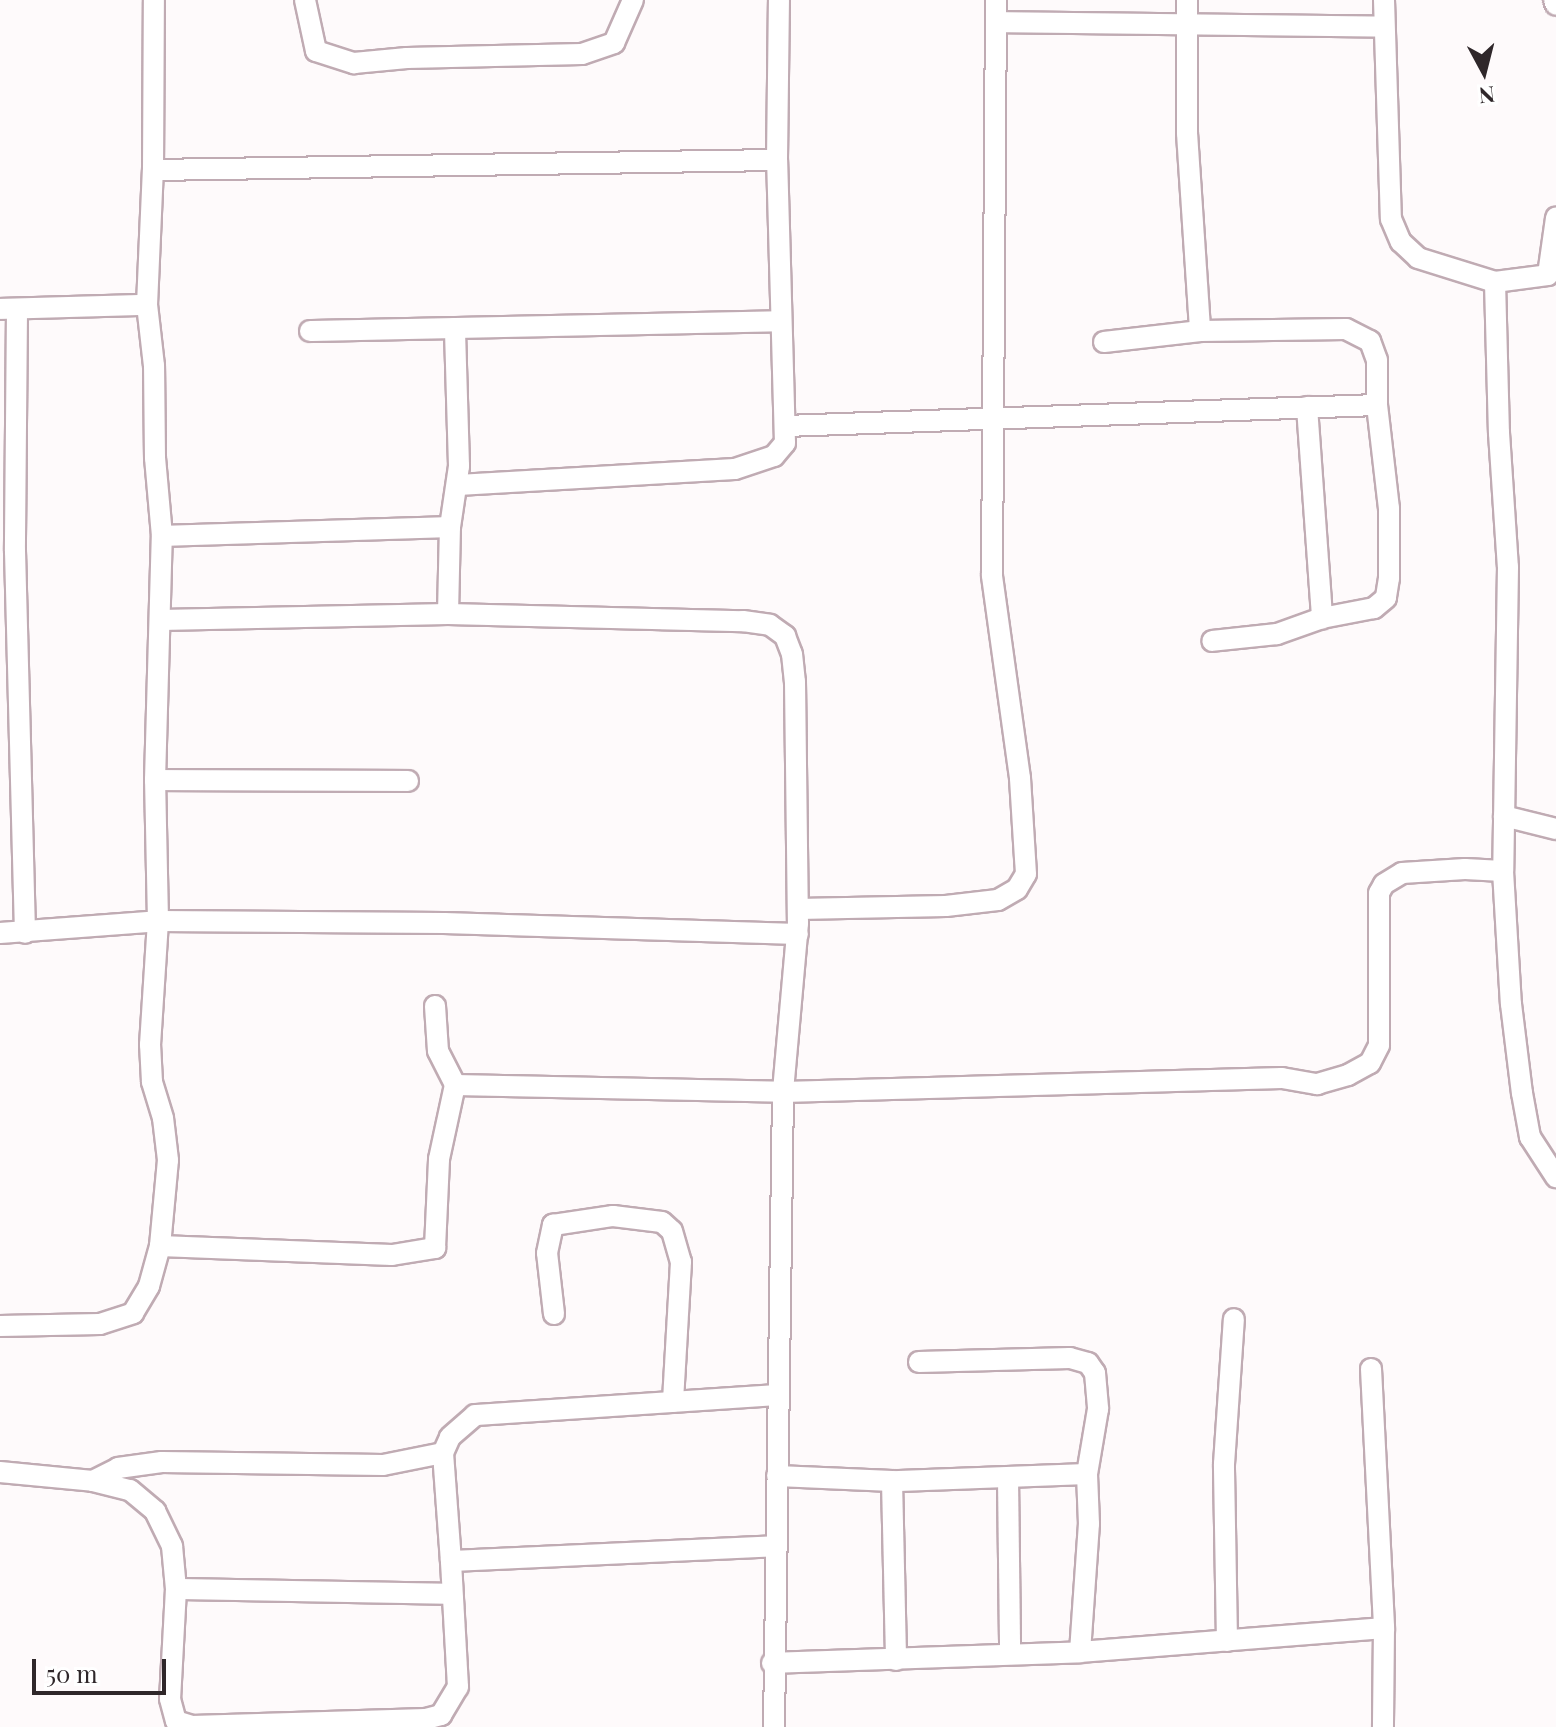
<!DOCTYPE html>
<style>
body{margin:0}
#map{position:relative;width:1556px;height:1727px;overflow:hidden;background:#fefafb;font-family:"Playfair Display",serif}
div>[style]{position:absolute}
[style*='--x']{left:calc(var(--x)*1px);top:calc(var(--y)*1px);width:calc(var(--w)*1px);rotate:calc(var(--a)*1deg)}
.roads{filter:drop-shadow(2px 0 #c0abb3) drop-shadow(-2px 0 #c0abb3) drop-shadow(0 2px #c0abb3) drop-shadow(0 -2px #c0abb3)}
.minor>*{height:20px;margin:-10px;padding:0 10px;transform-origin:10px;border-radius:10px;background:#fff}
span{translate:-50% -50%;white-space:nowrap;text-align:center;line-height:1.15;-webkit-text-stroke:6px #fff;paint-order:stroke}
.north{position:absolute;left:1444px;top:32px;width:80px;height:80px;-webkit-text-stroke:6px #fff;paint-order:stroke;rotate:173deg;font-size:22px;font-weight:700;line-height:32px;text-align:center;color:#2f272a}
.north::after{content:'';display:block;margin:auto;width:28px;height:36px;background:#2f272a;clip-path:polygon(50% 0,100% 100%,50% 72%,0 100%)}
.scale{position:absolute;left:32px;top:1659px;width:134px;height:36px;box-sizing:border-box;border:4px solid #2f272a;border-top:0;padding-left:10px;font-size:24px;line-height:28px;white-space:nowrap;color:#2f272a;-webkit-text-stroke:6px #fff;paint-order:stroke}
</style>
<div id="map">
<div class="roads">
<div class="minor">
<i style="--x:305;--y:0;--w:52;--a:77.8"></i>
<i style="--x:316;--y:51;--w:40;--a:18"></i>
<i style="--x:354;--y:63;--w:53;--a:-5.4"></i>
<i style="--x:407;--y:58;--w:175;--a:-1.3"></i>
<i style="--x:582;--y:54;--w:34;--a:-19"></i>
<i style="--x:614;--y:43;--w:47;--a:-66.2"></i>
<i style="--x:1187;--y:0;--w:133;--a:90"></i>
<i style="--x:1187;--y:133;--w:198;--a:86.2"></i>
<i style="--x:1200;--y:331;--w:146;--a:-0.8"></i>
<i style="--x:1346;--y:329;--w:27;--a:27"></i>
<i style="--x:1370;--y:341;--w:20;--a:70"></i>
<i style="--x:1377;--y:360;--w:45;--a:90"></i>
<i style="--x:1377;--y:405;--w:104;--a:83.4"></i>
<i style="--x:1389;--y:508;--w:70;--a:90"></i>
<i style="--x:1389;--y:578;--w:20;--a:99"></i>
<i style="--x:1386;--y:598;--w:16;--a:140"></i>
<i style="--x:1374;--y:608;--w:53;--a:169.1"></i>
<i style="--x:1322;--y:618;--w:48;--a:160.4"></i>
<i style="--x:1277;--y:634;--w:65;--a:173.9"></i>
<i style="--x:1384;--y:0;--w:219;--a:88.2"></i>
<i style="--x:1391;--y:219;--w:25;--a:67"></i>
<i style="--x:1401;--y:242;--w:23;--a:43"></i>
<i style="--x:1418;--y:258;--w:81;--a:17.3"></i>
<i style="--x:1495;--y:282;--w:53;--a:-7.5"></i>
<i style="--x:1548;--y:275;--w:58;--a:-82"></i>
<i style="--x:1554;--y:0;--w:5;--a:68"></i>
<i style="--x:997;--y:22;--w:387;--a:0.7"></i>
<i style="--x:153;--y:170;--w:624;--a:-0.92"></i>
<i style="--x:1495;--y:282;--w:151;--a:88.5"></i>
<i style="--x:1499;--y:433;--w:134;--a:86.2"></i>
<i style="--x:1508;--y:567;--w:304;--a:90.9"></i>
<i style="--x:0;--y:309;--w:147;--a:-1.6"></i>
<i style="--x:17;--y:310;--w:241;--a:90.5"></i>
<i style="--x:15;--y:551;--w:382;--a:88.5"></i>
<i style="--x:310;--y:331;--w:471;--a:-1.2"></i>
<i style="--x:1104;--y:342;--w:97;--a:-6.5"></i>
<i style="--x:1307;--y:407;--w:212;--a:85.9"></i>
<i style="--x:785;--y:426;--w:592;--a:-2.03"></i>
<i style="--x:458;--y:485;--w:277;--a:-3.3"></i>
<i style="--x:735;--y:469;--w:41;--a:-18.4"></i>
<i style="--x:774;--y:456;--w:17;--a:-50"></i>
<i style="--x:785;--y:443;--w:283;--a:-91.6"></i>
<i style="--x:777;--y:160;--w:160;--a:-89.3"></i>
<i style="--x:162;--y:536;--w:288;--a:-1.8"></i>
<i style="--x:448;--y:614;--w:87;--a:-88.7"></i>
<i style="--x:450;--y:527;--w:62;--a:-81.6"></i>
<i style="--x:459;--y:466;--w:138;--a:-91.7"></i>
<i style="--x:161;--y:620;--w:287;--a:-1.2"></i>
<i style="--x:448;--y:614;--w:295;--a:1.4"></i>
<i style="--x:743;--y:621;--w:27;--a:8"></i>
<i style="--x:770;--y:625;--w:19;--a:36"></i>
<i style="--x:785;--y:636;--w:19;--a:69"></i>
<i style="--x:792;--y:654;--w:28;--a:84"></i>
<i style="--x:795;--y:682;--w:241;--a:89.3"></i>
<i style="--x:798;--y:923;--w:170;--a:95.1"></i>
<i style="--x:783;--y:1092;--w:635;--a:90.81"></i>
<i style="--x:155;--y:780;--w:253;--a:0.2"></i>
<i style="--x:1504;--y:816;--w:54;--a:14"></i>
<i style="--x:798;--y:909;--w:148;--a:-1.2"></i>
<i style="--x:946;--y:906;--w:52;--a:-6.6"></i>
<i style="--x:998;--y:900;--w:22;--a:-30"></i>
<i style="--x:1017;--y:889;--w:17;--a:-59"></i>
<i style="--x:1026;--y:874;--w:96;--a:-93.6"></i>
<i style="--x:1020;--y:778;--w:205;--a:-97.9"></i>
<i style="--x:992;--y:575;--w:575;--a:-89.6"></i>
<i style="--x:0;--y:933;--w:158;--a:-4.3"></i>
<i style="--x:158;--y:921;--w:286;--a:0.4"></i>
<i style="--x:444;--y:923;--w:354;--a:1.8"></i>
<i style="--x:435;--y:1006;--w:45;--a:86.2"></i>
<i style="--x:438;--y:1051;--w:38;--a:63"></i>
<i style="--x:455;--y:1085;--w:328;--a:1.2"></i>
<i style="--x:783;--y:1092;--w:499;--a:-1.6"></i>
<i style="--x:1282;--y:1078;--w:36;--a:10"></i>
<i style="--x:1317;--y:1084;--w:32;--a:-16"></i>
<i style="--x:1348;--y:1075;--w:25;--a:-29"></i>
<i style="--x:1370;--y:1063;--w:20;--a:-63"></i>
<i style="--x:1379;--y:1045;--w:152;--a:-90"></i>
<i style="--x:1379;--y:893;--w:10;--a:-61"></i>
<i style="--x:1384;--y:884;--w:21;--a:-31"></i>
<i style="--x:1402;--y:873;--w:63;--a:-3.6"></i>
<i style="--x:1465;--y:869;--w:38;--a:3"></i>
<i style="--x:1503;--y:871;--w:133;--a:86.6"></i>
<i style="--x:1511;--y:1004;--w:90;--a:83"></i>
<i style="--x:1522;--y:1093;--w:45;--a:79.7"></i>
<i style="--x:1530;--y:1137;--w:48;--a:57"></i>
<i style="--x:160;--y:1246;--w:232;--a:2.2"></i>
<i style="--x:392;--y:1255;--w:44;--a:-9.2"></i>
<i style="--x:435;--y:1248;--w:89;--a:-87.4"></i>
<i style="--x:439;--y:1159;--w:76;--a:-77.8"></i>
<i style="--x:554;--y:1314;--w:61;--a:-96.5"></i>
<i style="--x:547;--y:1253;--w:29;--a:-78"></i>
<i style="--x:553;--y:1225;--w:61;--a:-8.5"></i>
<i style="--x:613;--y:1216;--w:49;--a:7"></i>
<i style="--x:662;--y:1222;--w:13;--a:42"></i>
<i style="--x:672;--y:1231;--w:32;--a:74"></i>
<i style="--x:681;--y:1262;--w:140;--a:93.3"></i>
<i style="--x:0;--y:1326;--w:100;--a:-1.1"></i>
<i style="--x:100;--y:1324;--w:35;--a:-18"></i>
<i style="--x:133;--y:1313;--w:31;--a:-59"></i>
<i style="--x:149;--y:1286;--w:41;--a:-74.6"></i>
<i style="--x:160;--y:1246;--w:86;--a:-84.7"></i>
<i style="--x:168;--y:1160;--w:42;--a:-96.8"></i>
<i style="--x:163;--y:1118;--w:38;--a:-107"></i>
<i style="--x:152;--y:1082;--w:37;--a:-93"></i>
<i style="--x:150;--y:1045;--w:124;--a:-86.3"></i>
<i style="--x:158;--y:921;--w:141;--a:-91.2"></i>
<i style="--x:155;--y:780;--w:244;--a:-88.4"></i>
<i style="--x:162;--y:536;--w:78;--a:-95.1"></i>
<i style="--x:155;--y:458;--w:92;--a:-90.6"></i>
<i style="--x:154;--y:366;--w:61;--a:-96.5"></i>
<i style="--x:147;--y:305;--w:135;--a:-87.5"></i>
<i style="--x:153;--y:170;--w:170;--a:-89.7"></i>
<i style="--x:919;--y:1362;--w:151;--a:-1.5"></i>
<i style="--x:1070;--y:1358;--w:19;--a:16"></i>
<i style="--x:1088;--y:1363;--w:12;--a:55"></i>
<i style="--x:1095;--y:1373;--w:36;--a:85"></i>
<i style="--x:1098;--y:1409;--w:66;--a:99.6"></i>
<i style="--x:1371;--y:1369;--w:259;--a:87.1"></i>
<i style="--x:1384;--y:1628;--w:99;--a:90.6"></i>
<i style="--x:443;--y:1453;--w:17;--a:-66"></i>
<i style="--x:450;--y:1437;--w:33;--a:-41"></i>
<i style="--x:475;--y:1415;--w:304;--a:-3.8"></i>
<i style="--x:0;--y:1472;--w:93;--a:5.5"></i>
<i style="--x:93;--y:1481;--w:38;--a:14"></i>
<i style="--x:130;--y:1490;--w:33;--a:40"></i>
<i style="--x:155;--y:1511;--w:39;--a:64"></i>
<i style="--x:172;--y:1546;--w:43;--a:84.7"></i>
<i style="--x:176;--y:1589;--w:110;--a:93.1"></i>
<i style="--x:170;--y:1699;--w:23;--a:75"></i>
<i style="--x:176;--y:1721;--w:17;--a:17"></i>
<i style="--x:192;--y:1726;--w:234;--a:-1.7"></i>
<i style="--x:426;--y:1719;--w:16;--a:-15"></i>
<i style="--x:441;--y:1715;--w:33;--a:-59"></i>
<i style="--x:458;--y:1687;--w:126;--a:-93.2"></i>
<i style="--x:451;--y:1561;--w:325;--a:-2.6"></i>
<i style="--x:1008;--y:1478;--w:175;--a:89.3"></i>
<i style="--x:93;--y:1481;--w:28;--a:-27"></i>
<i style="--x:118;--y:1468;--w:44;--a:-7.8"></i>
<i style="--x:162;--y:1462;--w:221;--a:0.8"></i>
<i style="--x:383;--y:1465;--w:61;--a:-11.3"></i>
<i style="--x:443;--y:1453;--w:108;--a:85.8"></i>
<i style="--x:892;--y:1481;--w:179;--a:88.7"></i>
<i style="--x:176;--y:1589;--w:274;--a:1"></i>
<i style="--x:1227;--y:1641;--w:177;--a:-91"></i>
<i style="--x:1224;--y:1464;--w:145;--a:-86.1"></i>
<i style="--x:1080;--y:1652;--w:305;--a:-4.5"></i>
<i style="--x:772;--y:1663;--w:308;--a:-2"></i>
<i style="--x:1080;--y:1652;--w:128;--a:-86"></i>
<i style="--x:1089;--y:1524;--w:50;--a:-92.3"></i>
<i style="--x:1087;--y:1474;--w:195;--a:177.9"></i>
<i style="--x:892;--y:1481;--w:115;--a:-177.5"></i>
</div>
</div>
<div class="north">N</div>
<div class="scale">50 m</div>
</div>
